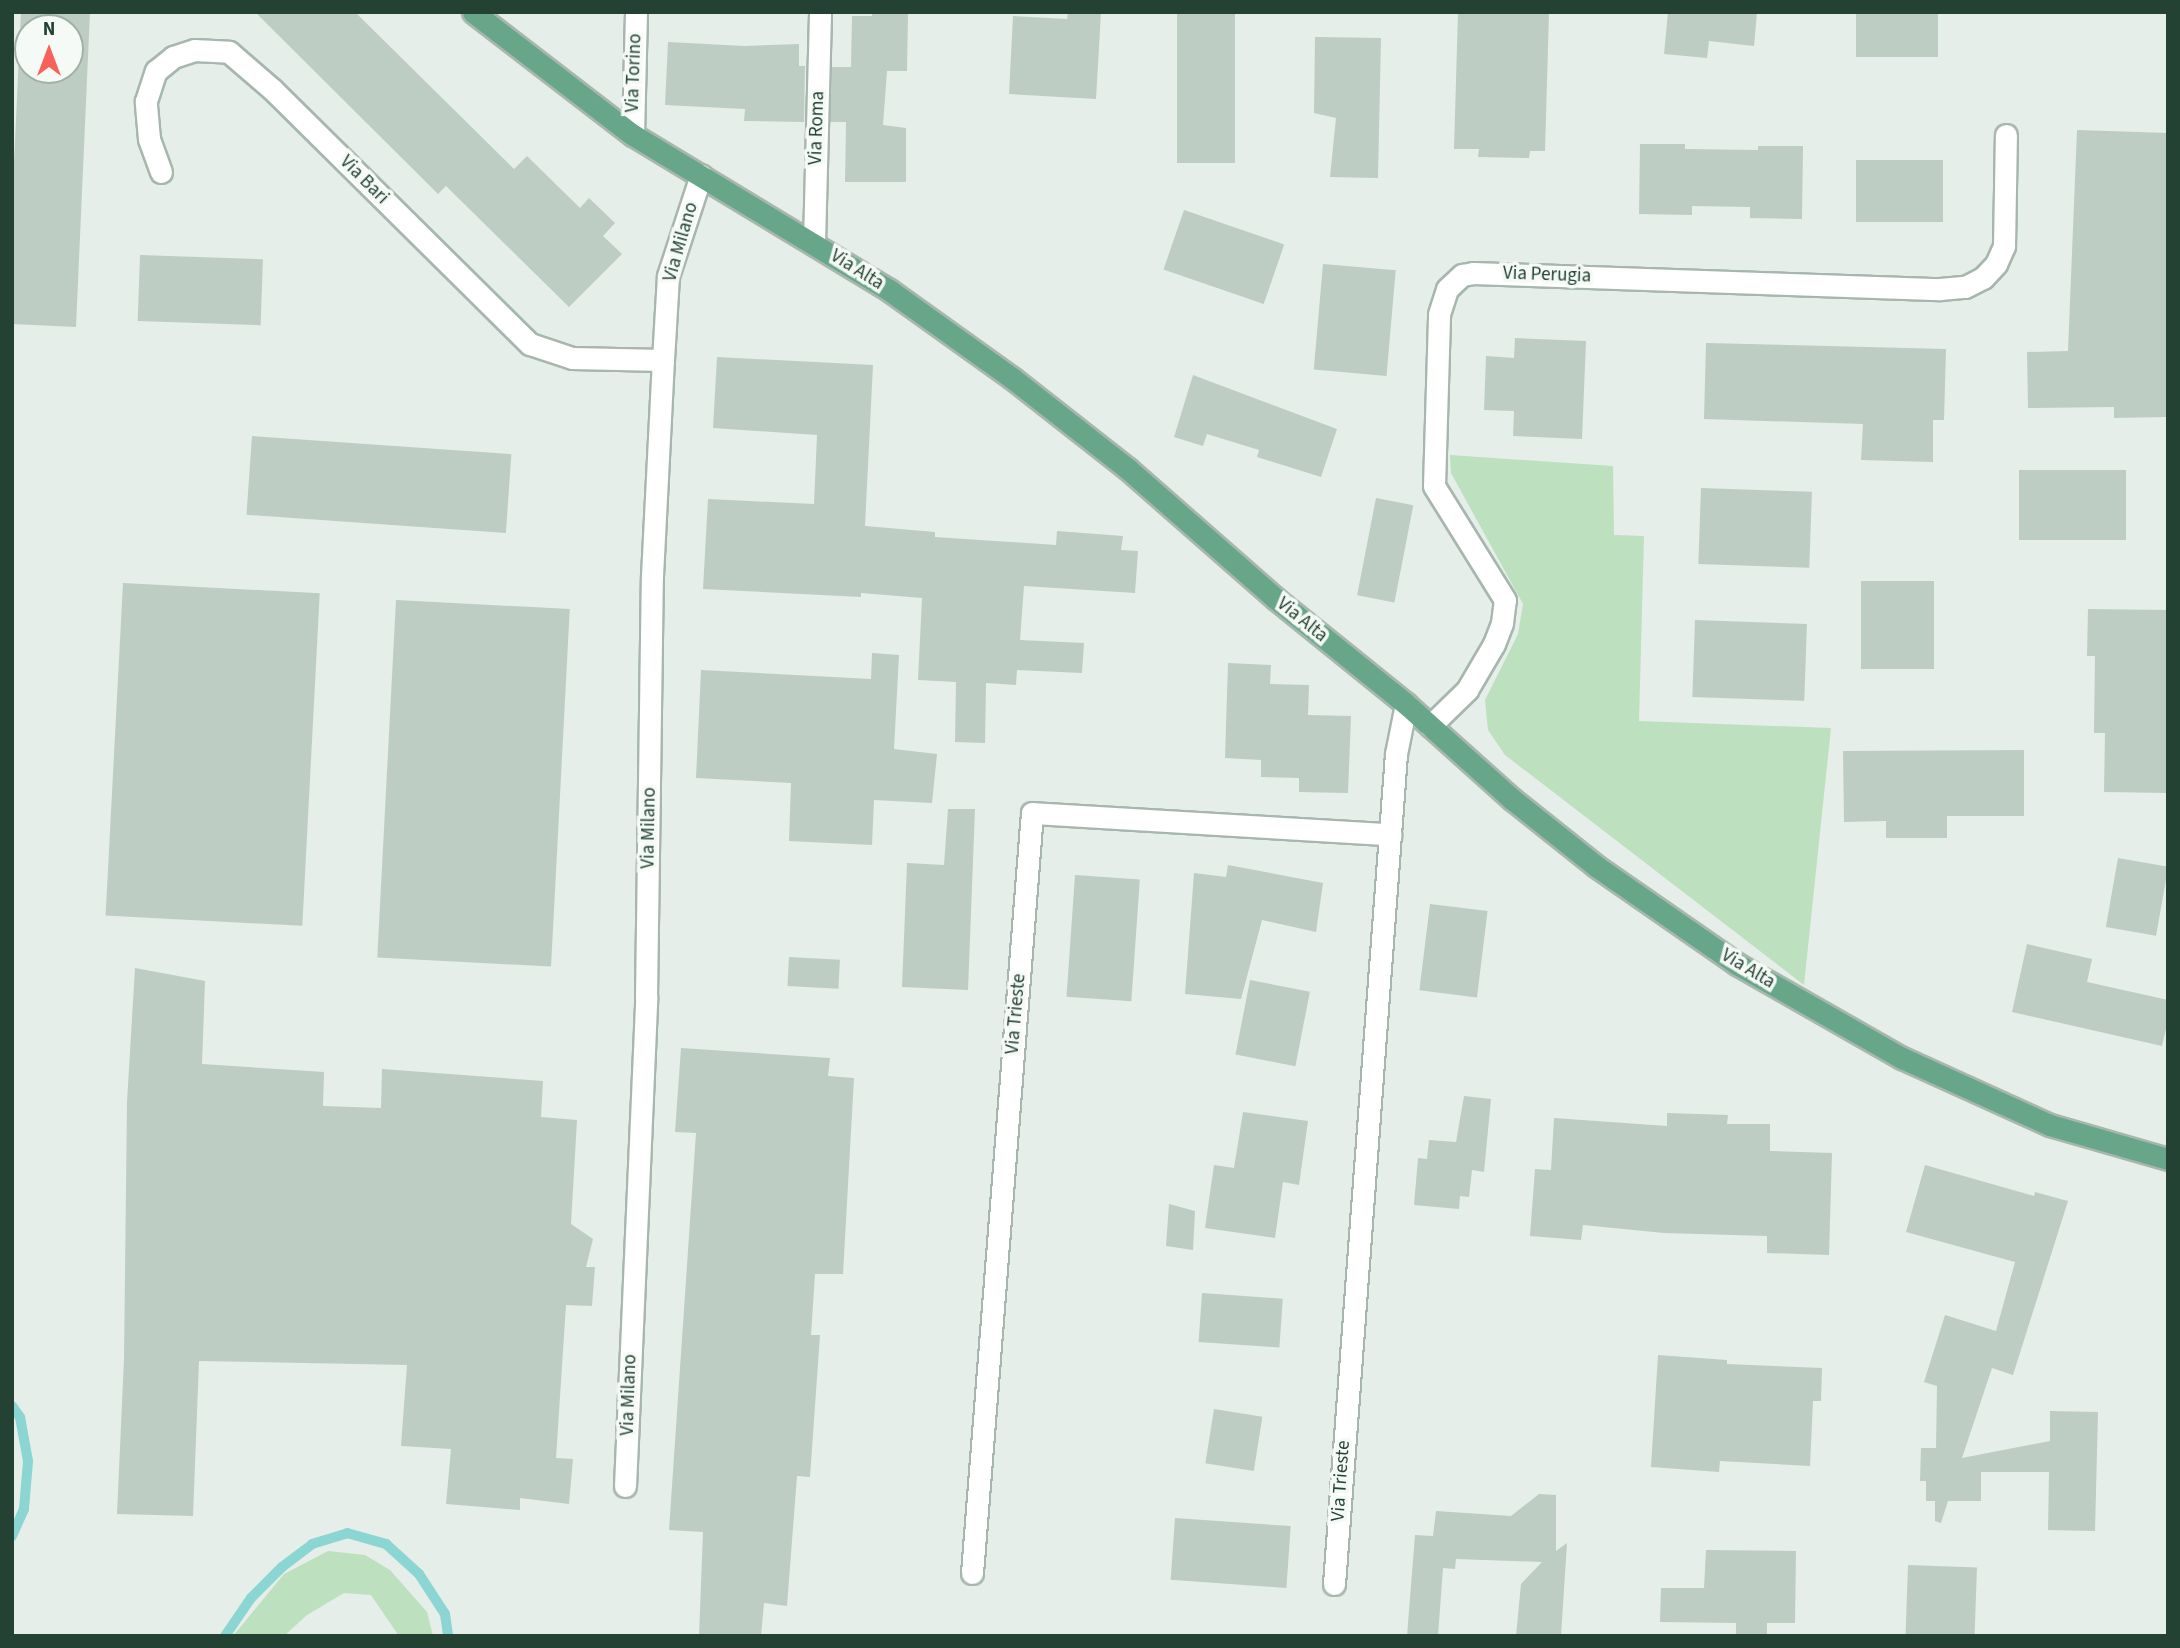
<!DOCTYPE html>
<style>
body{margin:0}
#map{position:relative;width:2180px;height:1648px;overflow:hidden;background:#e5eee8;font-family:"Source Sans 3",sans-serif}
div>[style]{position:absolute}
[style*='--x']{left:calc(var(--x)*1px);top:calc(var(--y)*1px);width:calc(var(--w)*1px);rotate:calc(var(--a)*1deg)}
.green>*{inset:0;background:#bde0bf}
.stream>*{height:10px;margin:-5px;padding:0 5px;transform-origin:5px;border-radius:5px;background:#8bd5d2}
.building>*{inset:0;background:#bdcdc3;transform-origin:0 0}
.roads{filter:drop-shadow(2px 0 #a7b7ae) drop-shadow(-2px 0 #a7b7ae) drop-shadow(0 2px #a7b7ae) drop-shadow(0 -2px #a7b7ae)}
.minor>*{height:21px;margin:-10.5px;padding:0 10.5px;transform-origin:10.5px;border-radius:10.5px;background:#fff}
.major>*{height:21px;margin:-10.5px;padding:0 10.5px;transform-origin:10.5px;border-radius:10.5px;background:#67a689}
span{translate:-50% -50%;white-space:nowrap;text-align:center;line-height:1.15;-webkit-text-stroke:7px #f6faf7;paint-order:stroke}
.street-label{font-size:19px;color:#234233}
.frame{position:absolute;inset:0;border:14px solid #234233;pointer-events:none}
.north{position:absolute;left:14px;top:14px;width:70px;height:70px;box-sizing:border-box;background:#f6faf7;border:2px solid #a2b0a9;border-radius:50%;rotate:0deg;font-size:19px;font-weight:700;line-height:28px;text-align:center;color:#234233}
.north::after{content:'';display:block;margin:auto;width:24px;height:32px;background:#f86159;clip-path:polygon(50% 0,100% 100%,50% 72%,0 100%)}
</style>
<div id="map">
<div class="green">
<i style="clip-path:polygon(1450px 455px,1613px 466px,1614px 535px,1644px 536px,1639px 721px,1831px 728px,1804px 985px,1505px 755px,1488px 730px,1485px 700px,1518px 634px,1523px 604px,1451px 473px)"></i>
<i style="clip-path:polygon(328px 1551px,365px 1555px,390px 1570px,427px 1612px,433px 1636px,399px 1636px,371px 1595px,344px 1593px,307px 1615px,284px 1636px,233px 1636px,284px 1574px)"></i>
</div>
<div class="stream">
<i style="--x:12;--y:1406;--w:14;--a:54"></i>
<i style="--x:20;--y:1417;--w:45;--a:79.7"></i>
<i style="--x:28;--y:1461;--w:48;--a:94.8"></i>
<i style="--x:24;--y:1509;--w:30;--a:114"></i>
<i style="--x:225;--y:1636;--w:46;--a:-55.6"></i>
<i style="--x:251;--y:1598;--w:44;--a:-45"></i>
<i style="--x:282;--y:1567;--w:38;--a:-37"></i>
<i style="--x:312;--y:1544;--w:37;--a:-17"></i>
<i style="--x:347;--y:1533;--w:41;--a:15.8"></i>
<i style="--x:386;--y:1544;--w:45;--a:42.3"></i>
<i style="--x:419;--y:1574;--w:48;--a:57"></i>
<i style="--x:445;--y:1614;--w:22;--a:82"></i>
</div>
<div class="building">
<i style="clip-path:polygon(evenodd,21px 12px,90px 12px,76px 327px,12px 324px,12px 206px,21px 12px,28px 28px,70px 28px,70px 70px,28px 70px,28px 28px)"></i>
<i style="clip-path:polygon(255px 12px,355px 12px,514px 169px,527px 156px,580px 208px,589px 198px,615px 223px,603px 236px,622px 254px,569px 307px,446px 186px,438px 194px)"></i>
<i style="clip-path:polygon(872px 12px,908px 12px,907px 71px,887px 71px,883px 125px,906px 128px,906px 182px,845px 182px,846px 122px,830px 122px,832px 67px,851px 67px,852px 16px,872px 16px)"></i>
<i style="clip-path:polygon(1068px 12px,1101px 12px,1096px 99px,1009px 94px,1013px 16px,1067px 19px)"></i>
<i style="left:1177px;top:12px;width:58px;height:151px"></i>
<i style="clip-path:polygon(1458px 12px,1549px 12px,1545px 151px,1530px 151px,1529px 158px,1478px 157px,1479px 149px,1454px 149px)"></i>
<i style="clip-path:polygon(1668px 12px,1757px 12px,1754px 46px,1709px 41px,1707px 58px,1664px 54px)"></i>
<i style="left:1856px;top:12px;width:82px;height:45px"></i>
<i style="clip-path:polygon(1315px 37px,1381px 38px,1378px 178px,1330px 177px,1336px 118px,1314px 113px)"></i>
<i style="clip-path:polygon(668px 42px,745px 46px,799px 44px,799px 66px,805px 66px,804px 122px,744px 121px,745px 109px,665px 105px)"></i>
<i style="clip-path:polygon(2077px 130px,2168px 133px,2166px 417px,2114px 418px,2114px 407px,2028px 408px,2027px 352px,2068px 351px)"></i>
<i style="clip-path:polygon(1640px 144px,1685px 144px,1685px 149px,1758px 150px,1758px 146px,1803px 146px,1802px 219px,1750px 218px,1750px 207px,1692px 206px,1692px 215px,1639px 214px)"></i>
<i style="left:1856px;top:160px;width:87px;height:62px"></i>
<i style="left:1184px;top:210px;width:106px;height:63px;rotate:19deg"></i>
<i style="left:140px;top:255px;width:123px;height:66px;rotate:2deg"></i>
<i style="left:1323px;top:264px;width:73px;height:106px;rotate:5deg"></i>
<i style="clip-path:polygon(1515px 338px,1586px 341px,1582px 439px,1513px 436px,1514px 411px,1484px 410px,1486px 356px,1514px 358px)"></i>
<i style="clip-path:polygon(1706px 343px,1946px 349px,1944px 420px,1933px 420px,1933px 462px,1861px 460px,1863px 424px,1704px 419px)"></i>
<i style="clip-path:polygon(717px 357px,873px 365px,865px 526px,935px 532px,935px 537px,1056px 545px,1057px 531px,1123px 536px,1121px 550px,1138px 551px,1135px 593px,1024px 586px,1020px 640px,1084px 643px,1082px 673px,1017px 670px,1016px 685px,986px 683px,985px 743px,955px 742px,956px 682px,918px 680px,922px 598px,861px 593px,861px 597px,703px 589px,708px 499px,814px 504px,817px 435px,713px 428px)"></i>
<i style="clip-path:polygon(1193px 375px,1337px 429px,1321px 477px,1257px 457px,1259px 450px,1207px 434px,1203px 446px,1174px 437px)"></i>
<i style="left:252px;top:436px;width:260px;height:79px;rotate:4deg"></i>
<i style="left:2019px;top:470px;width:107px;height:70px"></i>
<i style="left:1701px;top:488px;width:111px;height:76px;rotate:2deg"></i>
<i style="left:1376px;top:498px;width:38px;height:99px;rotate:11deg"></i>
<i style="left:1861px;top:581px;width:73px;height:88px"></i>
<i style="left:123px;top:583px;width:197px;height:333px;rotate:3deg"></i>
<i style="left:396px;top:600px;width:174px;height:358px;rotate:3deg"></i>
<i style="clip-path:polygon(2088px 609px,2167px 610px,2168px 793px,2104px 792px,2105px 733px,2094px 733px,2095px 656px,2087px 656px)"></i>
<i style="left:1695px;top:620px;width:112px;height:77px;rotate:2deg"></i>
<i style="clip-path:polygon(872px 653px,899px 655px,894px 749px,937px 754px,932px 803px,874px 800px,872px 845px,789px 841px,791px 783px,696px 778px,701px 670px,871px 679px)"></i>
<i style="clip-path:polygon(1228px 663px,1271px 665px,1270px 684px,1309px 685px,1308px 715px,1351px 716px,1348px 793px,1299px 792px,1299px 778px,1261px 777px,1261px 760px,1225px 758px)"></i>
<i style="clip-path:polygon(2024px 750px,2024px 816px,1947px 816px,1947px 838px,1886px 838px,1886px 821px,1844px 822px,1843px 751px)"></i>
<i style="clip-path:polygon(948px 809px,975px 809px,968px 990px,902px 987px,907px 863px,944px 865px)"></i>
<i style="left:2118px;top:858px;width:51px;height:70px;rotate:10deg"></i>
<i style="clip-path:polygon(1228px 865px,1323px 883px,1316px 932px,1262px 920px,1241px 999px,1185px 994px,1194px 873px,1226px 877px)"></i>
<i style="left:1075px;top:875px;width:65px;height:122px;rotate:4deg"></i>
<i style="left:1430px;top:904px;width:58px;height:87px;rotate:7deg"></i>
<i style="clip-path:polygon(2027px 944px,2092px 959px,2087px 982px,2168px 1000px,2168px 1020px,2162px 1046px,2012px 1012px)"></i>
<i style="left:789px;top:957px;width:51px;height:29px;rotate:3deg"></i>
<i style="clip-path:polygon(135px 968px,205px 981px,202px 1064px,324px 1072px,323px 1106px,381px 1108px,382px 1069px,543px 1081px,541px 1117px,577px 1120px,571px 1224px,593px 1239px,586px 1267px,595px 1267px,592px 1306px,566px 1305px,556px 1458px,573px 1459px,569px 1504px,520px 1498px,520px 1510px,446px 1504px,451px 1449px,401px 1446px,407px 1365px,199px 1361px,193px 1516px,117px 1514px,124px 1359px,127px 1102px)"></i>
<i style="left:1250px;top:980px;width:61px;height:76px;rotate:11deg"></i>
<i style="clip-path:polygon(681px 1048px,830px 1058px,828px 1076px,854px 1078px,843px 1274px,815px 1274px,811px 1335px,820px 1335px,810px 1477px,797px 1476px,787px 1606px,764px 1603px,761px 1636px,699px 1636px,703px 1532px,669px 1530px,696px 1133px,675px 1132px)"></i>
<i style="clip-path:polygon(1464px 1096px,1491px 1099px,1484px 1172px,1472px 1170px,1469px 1197px,1460px 1196px,1459px 1209px,1414px 1205px,1418px 1158px,1427px 1159px,1429px 1140px,1456px 1142px)"></i>
<i style="clip-path:polygon(1243px 1112px,1308px 1121px,1299px 1185px,1283px 1182px,1275px 1238px,1205px 1228px,1214px 1165px,1234px 1168px)"></i>
<i style="clip-path:polygon(1667px 1113px,1728px 1115px,1727px 1124px,1770px 1124px,1770px 1151px,1832px 1153px,1829px 1255px,1767px 1253px,1767px 1236px,1664px 1233px,1583px 1225px,1581px 1240px,1530px 1236px,1535px 1169px,1551px 1170px,1554px 1118px,1667px 1126px)"></i>
<i style="clip-path:polygon(1925px 1165px,2034px 1196px,2035px 1192px,2068px 1201px,2013px 1375px,1992px 1368px,1962px 1458px,2050px 1441px,2050px 1411px,2098px 1412px,2095px 1531px,2048px 1530px,2049px 1472px,1981px 1472px,1981px 1501px,1948px 1501px,1941px 1523px,1935px 1521px,1935px 1501px,1926px 1501px,1926px 1481px,1920px 1481px,1921px 1448px,1936px 1448px,1937px 1386px,1924px 1382px,1945px 1315px,1996px 1331px,2015px 1262px,1906px 1232px)"></i>
<i style="clip-path:polygon(1169px 1204px,1195px 1211px,1193px 1250px,1166px 1246px)"></i>
<i style="left:1202px;top:1293px;width:81px;height:49px;rotate:4deg"></i>
<i style="clip-path:polygon(1658px 1355px,1727px 1360px,1727px 1364px,1822px 1368px,1821px 1401px,1813px 1401px,1810px 1466px,1720px 1461px,1719px 1472px,1651px 1467px)"></i>
<i style="left:1214px;top:1409px;width:49px;height:55px;rotate:9deg"></i>
<i style="clip-path:polygon(1539px 1494px,1556px 1495px,1556px 1551px,1567px 1543px,1561px 1636px,1516px 1636px,1521px 1584px,1542px 1562px,1456px 1559px,1455px 1569px,1443px 1568px,1438px 1636px,1407px 1636px,1415px 1535px,1433px 1536px,1436px 1511px,1511px 1516px)"></i>
<i style="left:1175px;top:1518px;width:116px;height:62px;rotate:4deg"></i>
<i style="clip-path:polygon(1706px 1550px,1796px 1551px,1795px 1623px,1767px 1623px,1767px 1635px,1736px 1635px,1736px 1623px,1660px 1622px,1661px 1588px,1704px 1588px)"></i>
<i style="left:1908px;top:1565px;width:69px;height:71px;rotate:2deg"></i>
</div>
<div class="roads">
<div class="minor">
<i style="--x:633;--y:135;--w:123;--a:-88.6"></i>
<i style="--x:161;--y:172;--w:35;--a:-110"></i>
<i style="--x:149;--y:139;--w:38;--a:-95"></i>
<i style="--x:146;--y:101;--w:32;--a:-72"></i>
<i style="--x:156;--y:71;--w:22;--a:-39"></i>
<i style="--x:173;--y:57;--w:22;--a:-18"></i>
<i style="--x:194;--y:50;--w:35;--a:3"></i>
<i style="--x:229;--y:52;--w:58;--a:40.8"></i>
<i style="--x:273;--y:90;--w:361;--a:44.7"></i>
<i style="--x:530;--y:344;--w:44;--a:18.4"></i>
<i style="--x:572;--y:358;--w:91;--a:1.3"></i>
<i style="--x:814;--y:243;--w:231;--a:-88.5"></i>
<i style="--x:1430;--y:726;--w:52;--a:-44.2"></i>
<i style="--x:1467;--y:690;--w:53;--a:-59.6"></i>
<i style="--x:1494;--y:644;--w:22;--a:-69"></i>
<i style="--x:1502;--y:623;--w:23;--a:-83"></i>
<i style="--x:1505;--y:600;--w:134;--a:-121.9"></i>
<i style="--x:1434;--y:486;--w:172;--a:-88.3"></i>
<i style="--x:1439;--y:314;--w:26;--a:-72"></i>
<i style="--x:1447;--y:289;--w:21;--a:-43"></i>
<i style="--x:1462;--y:275;--w:11;--a:-10"></i>
<i style="--x:1473;--y:273;--w:467;--a:2"></i>
<i style="--x:1940;--y:289;--w:25;--a:-5"></i>
<i style="--x:1965;--y:287;--w:20;--a:-27"></i>
<i style="--x:1983;--y:278;--w:19;--a:-47"></i>
<i style="--x:1996;--y:264;--w:20;--a:-66"></i>
<i style="--x:2004;--y:246;--w:111;--a:-89"></i>
<i style="--x:625;--y:1486;--w:489;--a:-87.5"></i>
<i style="--x:646;--y:997;--w:421;--a:-89.2"></i>
<i style="--x:652;--y:576;--w:216;--a:-87.1"></i>
<i style="--x:663;--y:360;--w:84;--a:-86.6"></i>
<i style="--x:668;--y:276;--w:106;--a:-71.9"></i>
<i style="--x:972;--y:1573;--w:762;--a:-85.49"></i>
<i style="--x:1032;--y:813;--w:359;--a:3.4"></i>
<i style="--x:1334;--y:1584;--w:832;--a:-85.73"></i>
<i style="--x:1396;--y:754;--w:51;--a:-78.7"></i>
</div>
<div class="major">
<i style="--x:473;--y:12;--w:202;--a:37.6"></i>
<i style="--x:633;--y:135;--w:299;--a:31.2"></i>
<i style="--x:889;--y:290;--w:151;--a:35.6"></i>
<i style="--x:1012;--y:378;--w:147;--a:38.1"></i>
<i style="--x:1128;--y:469;--w:197;--a:41.3"></i>
<i style="--x:1276;--y:599;--w:167;--a:38.9"></i>
<i style="--x:1406;--y:704;--w:142;--a:41.9"></i>
<i style="--x:1512;--y:799;--w:107;--a:38.6"></i>
<i style="--x:1596;--y:866;--w:172;--a:34.8"></i>
<i style="--x:1737;--y:964;--w:190;--a:29.7"></i>
<i style="--x:1902;--y:1058;--w:162;--a:24.4"></i>
<i style="--x:2050;--y:1125;--w:123;--a:16.1"></i>
</div>
</div>
<div class="street-label">
<span style="left:634px;top:73px;rotate:-88deg">Via Torino</span>
<span style="left:817px;top:128px;rotate:-88deg">Via Roma</span>
<span style="left:364px;top:180px;rotate:45deg">Via Bari</span>
<span style="left:681px;top:242px;rotate:-74deg">Via Milano</span>
<span style="left:857px;top:270px;rotate:32deg">Via Alta</span>
<span style="left:1547px;top:275px;rotate:2deg">Via Perugia</span>
<span style="left:1302px;top:620px;rotate:39deg">Via Alta</span>
<span style="left:649px;top:828px;rotate:-89deg">Via Milano</span>
<span style="left:1748px;top:969px;rotate:31deg">Via Alta</span>
<span style="left:1016px;top:1014px;rotate:-85deg">Via Trieste</span>
<span style="left:629px;top:1395px;rotate:-88deg">Via Milano</span>
<span style="left:1341px;top:1481px;rotate:-86deg">Via Trieste</span>
</div>
<div class="frame"></div>
<div class="north">N</div>
</div>
